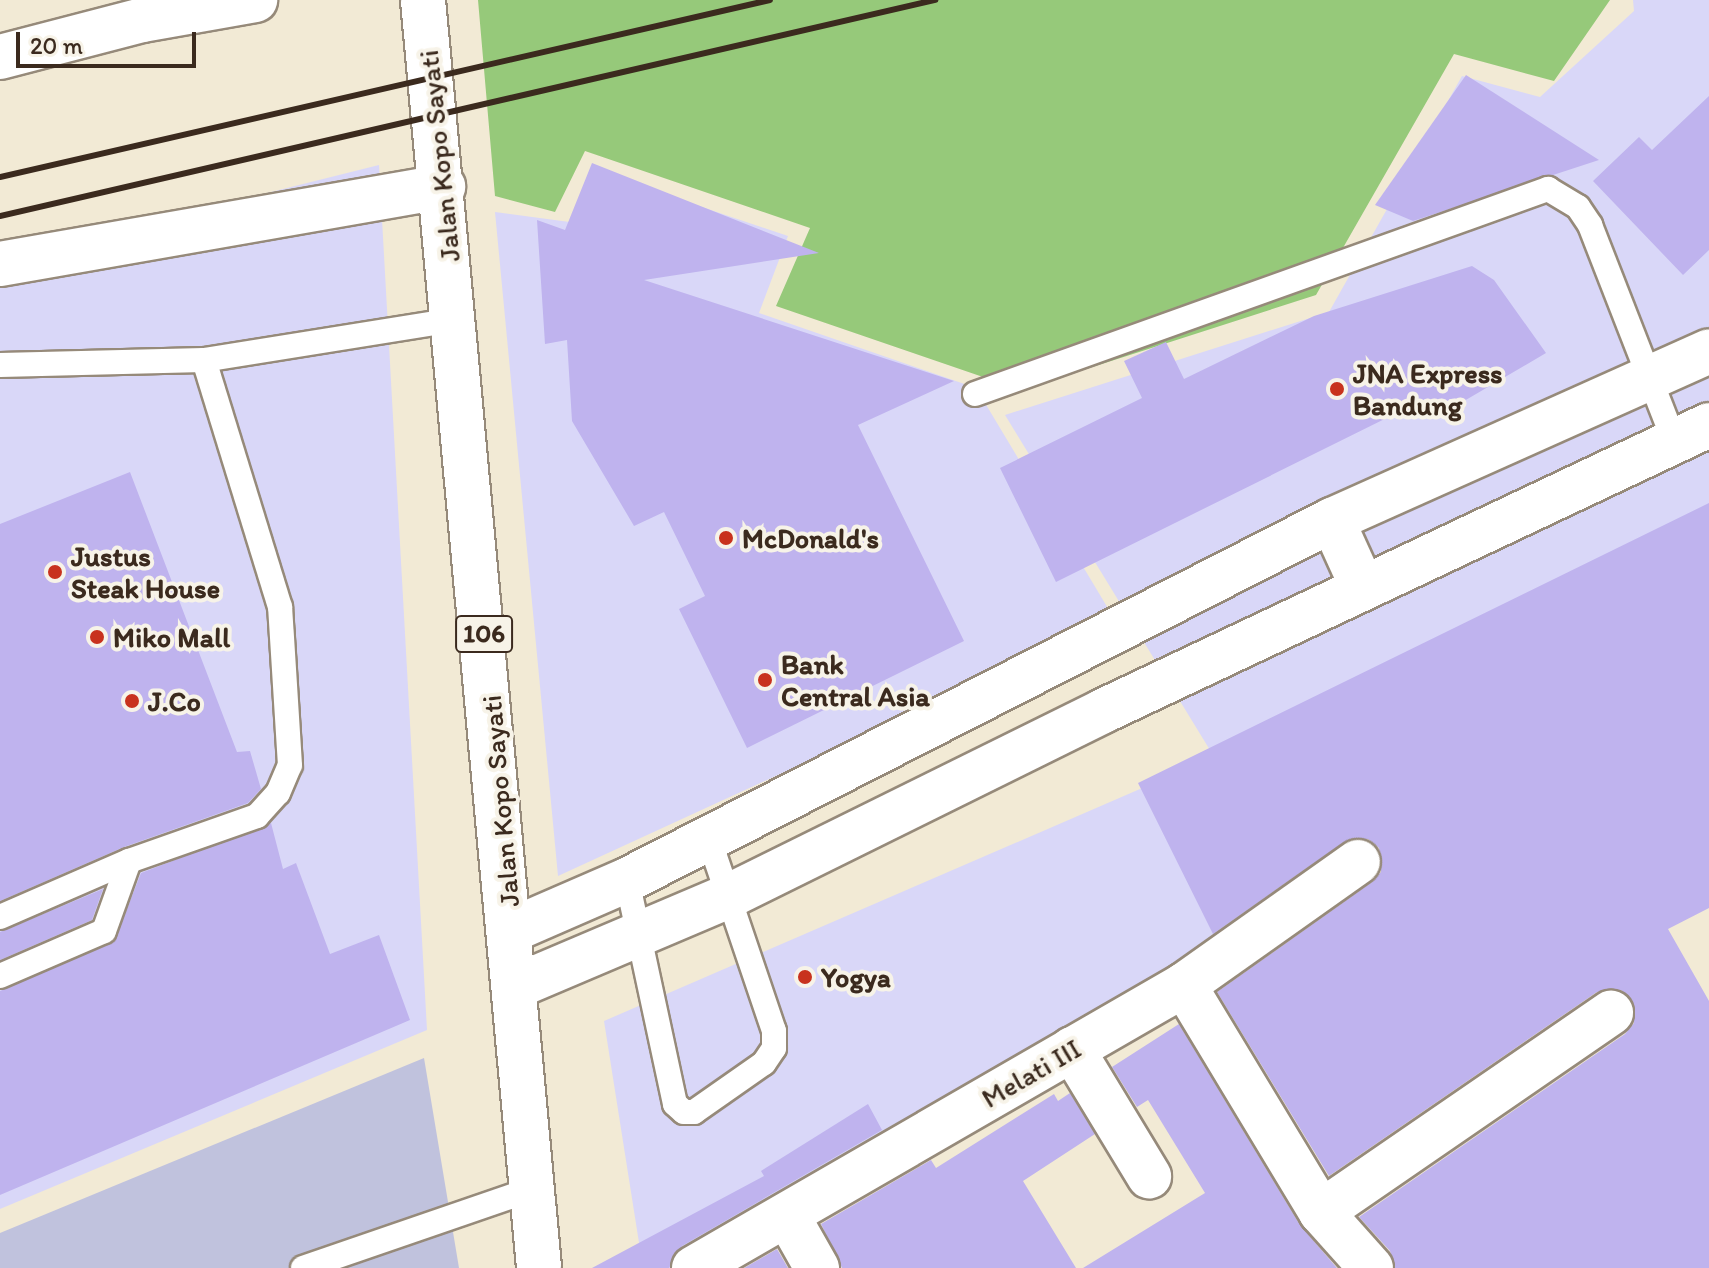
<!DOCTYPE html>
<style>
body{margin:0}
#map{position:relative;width:1709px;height:1268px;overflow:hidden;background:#f2ead5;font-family:Itim,sans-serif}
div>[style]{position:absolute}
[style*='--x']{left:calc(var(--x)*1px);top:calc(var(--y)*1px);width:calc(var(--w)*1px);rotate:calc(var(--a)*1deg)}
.built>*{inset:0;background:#d9d7f8}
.industrial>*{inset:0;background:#c0c2dd}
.green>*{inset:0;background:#96c97a}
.building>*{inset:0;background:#bfb3ee}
.roads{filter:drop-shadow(2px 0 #968a7a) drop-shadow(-2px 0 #968a7a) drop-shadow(0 2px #968a7a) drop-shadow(0 -2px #968a7a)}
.service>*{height:24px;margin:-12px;padding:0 12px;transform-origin:12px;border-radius:12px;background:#fff}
.minor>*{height:44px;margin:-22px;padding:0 22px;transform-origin:22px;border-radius:22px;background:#fff}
.primary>*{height:44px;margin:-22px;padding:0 22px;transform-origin:22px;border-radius:22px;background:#fff}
.rail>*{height:6px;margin:-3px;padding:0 3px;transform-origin:3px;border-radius:3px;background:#3b2a1e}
.dots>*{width:22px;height:22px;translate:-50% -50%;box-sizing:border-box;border:4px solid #f7f3e8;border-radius:50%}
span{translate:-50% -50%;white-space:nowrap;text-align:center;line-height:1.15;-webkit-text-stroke:8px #f7f3e8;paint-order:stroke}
.shield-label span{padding:2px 6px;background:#f7f3e8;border:2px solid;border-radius:6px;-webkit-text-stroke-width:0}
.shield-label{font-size:26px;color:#3b2a1e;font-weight:700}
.street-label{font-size:28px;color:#3b2a1e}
.poi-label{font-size:28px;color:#3b2a1e;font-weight:700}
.left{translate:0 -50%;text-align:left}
.scale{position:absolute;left:16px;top:32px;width:180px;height:36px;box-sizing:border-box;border:4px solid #3b2a1e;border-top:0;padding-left:10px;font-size:24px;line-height:28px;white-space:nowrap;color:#3b2a1e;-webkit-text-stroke:6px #f7f3e8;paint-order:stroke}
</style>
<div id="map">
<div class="built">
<i style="clip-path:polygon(1633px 0,1709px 0,1709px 682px,1287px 876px,1005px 415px,1329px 312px,1462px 76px,1540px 97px,1634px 11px)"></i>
<i style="clip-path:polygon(379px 165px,427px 1030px,0 1209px,0 260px)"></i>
<i style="clip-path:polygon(610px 176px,788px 236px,759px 313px,976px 388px,1115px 620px,558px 876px,495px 212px,577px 223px)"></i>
<i style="clip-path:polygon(1200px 763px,1298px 927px,722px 1268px,643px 1268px,604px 1021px)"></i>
</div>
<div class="industrial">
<i style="clip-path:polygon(424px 1058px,459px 1268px,0 1268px,0 1233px)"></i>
</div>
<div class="green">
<i style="clip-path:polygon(478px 0,1610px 0,1554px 81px,1454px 54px,1316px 295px,1021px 390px,776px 306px,810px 228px,585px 151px,555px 212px,495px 196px)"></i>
</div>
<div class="building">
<i style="clip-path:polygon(1466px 75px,1599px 160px,1413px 221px,1375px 205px)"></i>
<i style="clip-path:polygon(1709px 96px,1709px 250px,1683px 275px,1593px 181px,1639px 137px,1652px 150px)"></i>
<i style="clip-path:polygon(592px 163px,819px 253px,644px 280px,954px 381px,858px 425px,964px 641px,747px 748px,679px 609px,705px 596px,664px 512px,634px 526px,572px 421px,567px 340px,545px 344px,537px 220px,565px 230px)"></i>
<i style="clip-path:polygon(1472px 266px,1494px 280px,1546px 353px,1435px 418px,1425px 399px,1056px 582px,1000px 468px,1142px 398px,1124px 361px,1166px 342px,1184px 379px,1314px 316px)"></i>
<i style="clip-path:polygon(130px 472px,237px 752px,250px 751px,261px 789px,248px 803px,124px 847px,0 901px,0 524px)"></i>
<i style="clip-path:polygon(1709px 503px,1709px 908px,1668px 929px,1709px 1001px,1709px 1268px,1395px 1268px,1390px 1251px,1359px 1217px,1625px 1034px,1634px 1023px,1632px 1000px,1621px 990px,1597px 992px,1329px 1176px,1217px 992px,1372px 882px,1381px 872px,1379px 848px,1368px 839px,1344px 842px,1213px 934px,1138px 783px)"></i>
<i style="clip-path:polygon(271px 823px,283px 869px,296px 863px,330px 954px,379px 935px,410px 1020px,0 1195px,0 991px,114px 942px,141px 873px)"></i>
<i style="clip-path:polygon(103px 889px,92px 920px,0 960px,0 932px)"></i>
<i style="clip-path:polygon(1179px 1024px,1300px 1225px,1337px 1268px,1083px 1268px,1205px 1193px,1148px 1100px,1137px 1107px,1112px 1067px)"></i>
<i style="clip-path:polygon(1070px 1093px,1095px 1134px,1023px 1181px,1076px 1268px,842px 1268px,821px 1224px,931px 1160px,936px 1168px,1054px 1094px,1058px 1101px)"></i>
<i style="clip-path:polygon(868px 1104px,882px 1130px,682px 1246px,669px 1268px,592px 1268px,764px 1176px,761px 1171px)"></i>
<i style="clip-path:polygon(777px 1249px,788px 1268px,744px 1268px)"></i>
</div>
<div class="roads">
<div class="service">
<i style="--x:0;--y:365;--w:204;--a:-1.4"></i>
<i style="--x:204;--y:360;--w:253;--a:-9.1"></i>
<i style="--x:975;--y:394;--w:609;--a:-19.69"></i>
<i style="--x:1548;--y:189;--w:35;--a:31"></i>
<i style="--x:1578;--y:207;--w:22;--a:56"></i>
<i style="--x:1590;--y:225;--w:231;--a:68.7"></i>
<i style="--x:627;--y:880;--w:229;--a:77.9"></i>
<i style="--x:675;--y:1104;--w:12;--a:42"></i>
<i style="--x:684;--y:1112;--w:10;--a:0"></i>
<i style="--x:694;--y:1112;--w:85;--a:-35"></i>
<i style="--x:764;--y:1063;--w:18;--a:-56"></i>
<i style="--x:774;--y:1048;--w:17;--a:-90"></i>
<i style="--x:774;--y:1031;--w:203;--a:-108.7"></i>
<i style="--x:0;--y:917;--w:141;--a:-23.5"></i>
<i style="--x:129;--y:861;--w:136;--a:-19.4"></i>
<i style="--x:257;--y:816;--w:31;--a:-48"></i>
<i style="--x:278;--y:793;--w:30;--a:-67"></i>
<i style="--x:290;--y:765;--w:158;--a:-93.6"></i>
<i style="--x:280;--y:607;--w:258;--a:-107.1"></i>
<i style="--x:0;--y:976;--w:113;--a:-23.4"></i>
<i style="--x:104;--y:931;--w:74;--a:-70.3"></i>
<i style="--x:303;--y:1268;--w:239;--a:-19"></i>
</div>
<div class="minor">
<i style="--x:0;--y:57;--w:147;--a:-14.6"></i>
<i style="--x:142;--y:20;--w:115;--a:-10"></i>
<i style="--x:0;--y:264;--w:450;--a:-9.9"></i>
<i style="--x:1332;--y:520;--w:72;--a:65.6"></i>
<i style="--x:512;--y:930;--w:125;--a:-23.5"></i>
<i style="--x:627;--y:880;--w:792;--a:-27.05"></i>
<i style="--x:1332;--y:520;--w:413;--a:-24.1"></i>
<i style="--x:1184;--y:985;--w:265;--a:58.9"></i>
<i style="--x:1321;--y:1212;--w:75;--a:48.2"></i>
<i style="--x:517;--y:986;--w:233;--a:-23"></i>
<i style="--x:731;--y:895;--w:415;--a:-26.3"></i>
<i style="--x:1103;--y:711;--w:670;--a:-25.26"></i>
<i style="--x:1072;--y:1049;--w:149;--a:58.8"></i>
<i style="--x:1321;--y:1212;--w:352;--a:-34.5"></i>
<i style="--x:787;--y:1215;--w:61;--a:60.5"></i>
<i style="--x:694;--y:1268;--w:566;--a:-30.01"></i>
<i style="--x:1184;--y:985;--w:213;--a:-35.3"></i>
</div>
<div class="primary">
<i style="--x:423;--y:0;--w:1273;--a:84.77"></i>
</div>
</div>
<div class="rail">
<i style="--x:0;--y:177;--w:790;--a:-12.95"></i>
<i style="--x:0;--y:216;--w:960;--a:-13.01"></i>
</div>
<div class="dots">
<i style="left:1337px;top:389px;background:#c8321e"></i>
<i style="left:726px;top:538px;background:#c8321e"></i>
<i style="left:55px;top:572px;background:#c8321e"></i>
<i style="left:97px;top:637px;background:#c8321e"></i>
<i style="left:765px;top:680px;background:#c8321e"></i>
<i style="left:132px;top:701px;background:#c8321e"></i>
<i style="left:805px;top:977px;background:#c8321e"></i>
</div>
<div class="shield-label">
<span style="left:484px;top:634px">106</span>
</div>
<div class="street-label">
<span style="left:439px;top:156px;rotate:-96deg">Jalan Kopo Sayati</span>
<span style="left:500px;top:801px;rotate:-95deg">Jalan Kopo Sayati</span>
<span style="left:1031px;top:1073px;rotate:-30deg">Melati III</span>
</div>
<div class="poi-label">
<span class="left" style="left:1353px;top:389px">JNA Express<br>Bandung</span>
<span class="left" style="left:742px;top:538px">McDonald's</span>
<span class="left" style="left:71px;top:572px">Justus<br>Steak House</span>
<span class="left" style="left:113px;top:637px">Miko Mall</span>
<span class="left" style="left:781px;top:680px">Bank<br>Central Asia</span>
<span class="left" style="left:148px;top:701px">J.Co</span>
<span class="left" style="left:821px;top:977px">Yogya</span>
</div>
<div class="scale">20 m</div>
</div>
